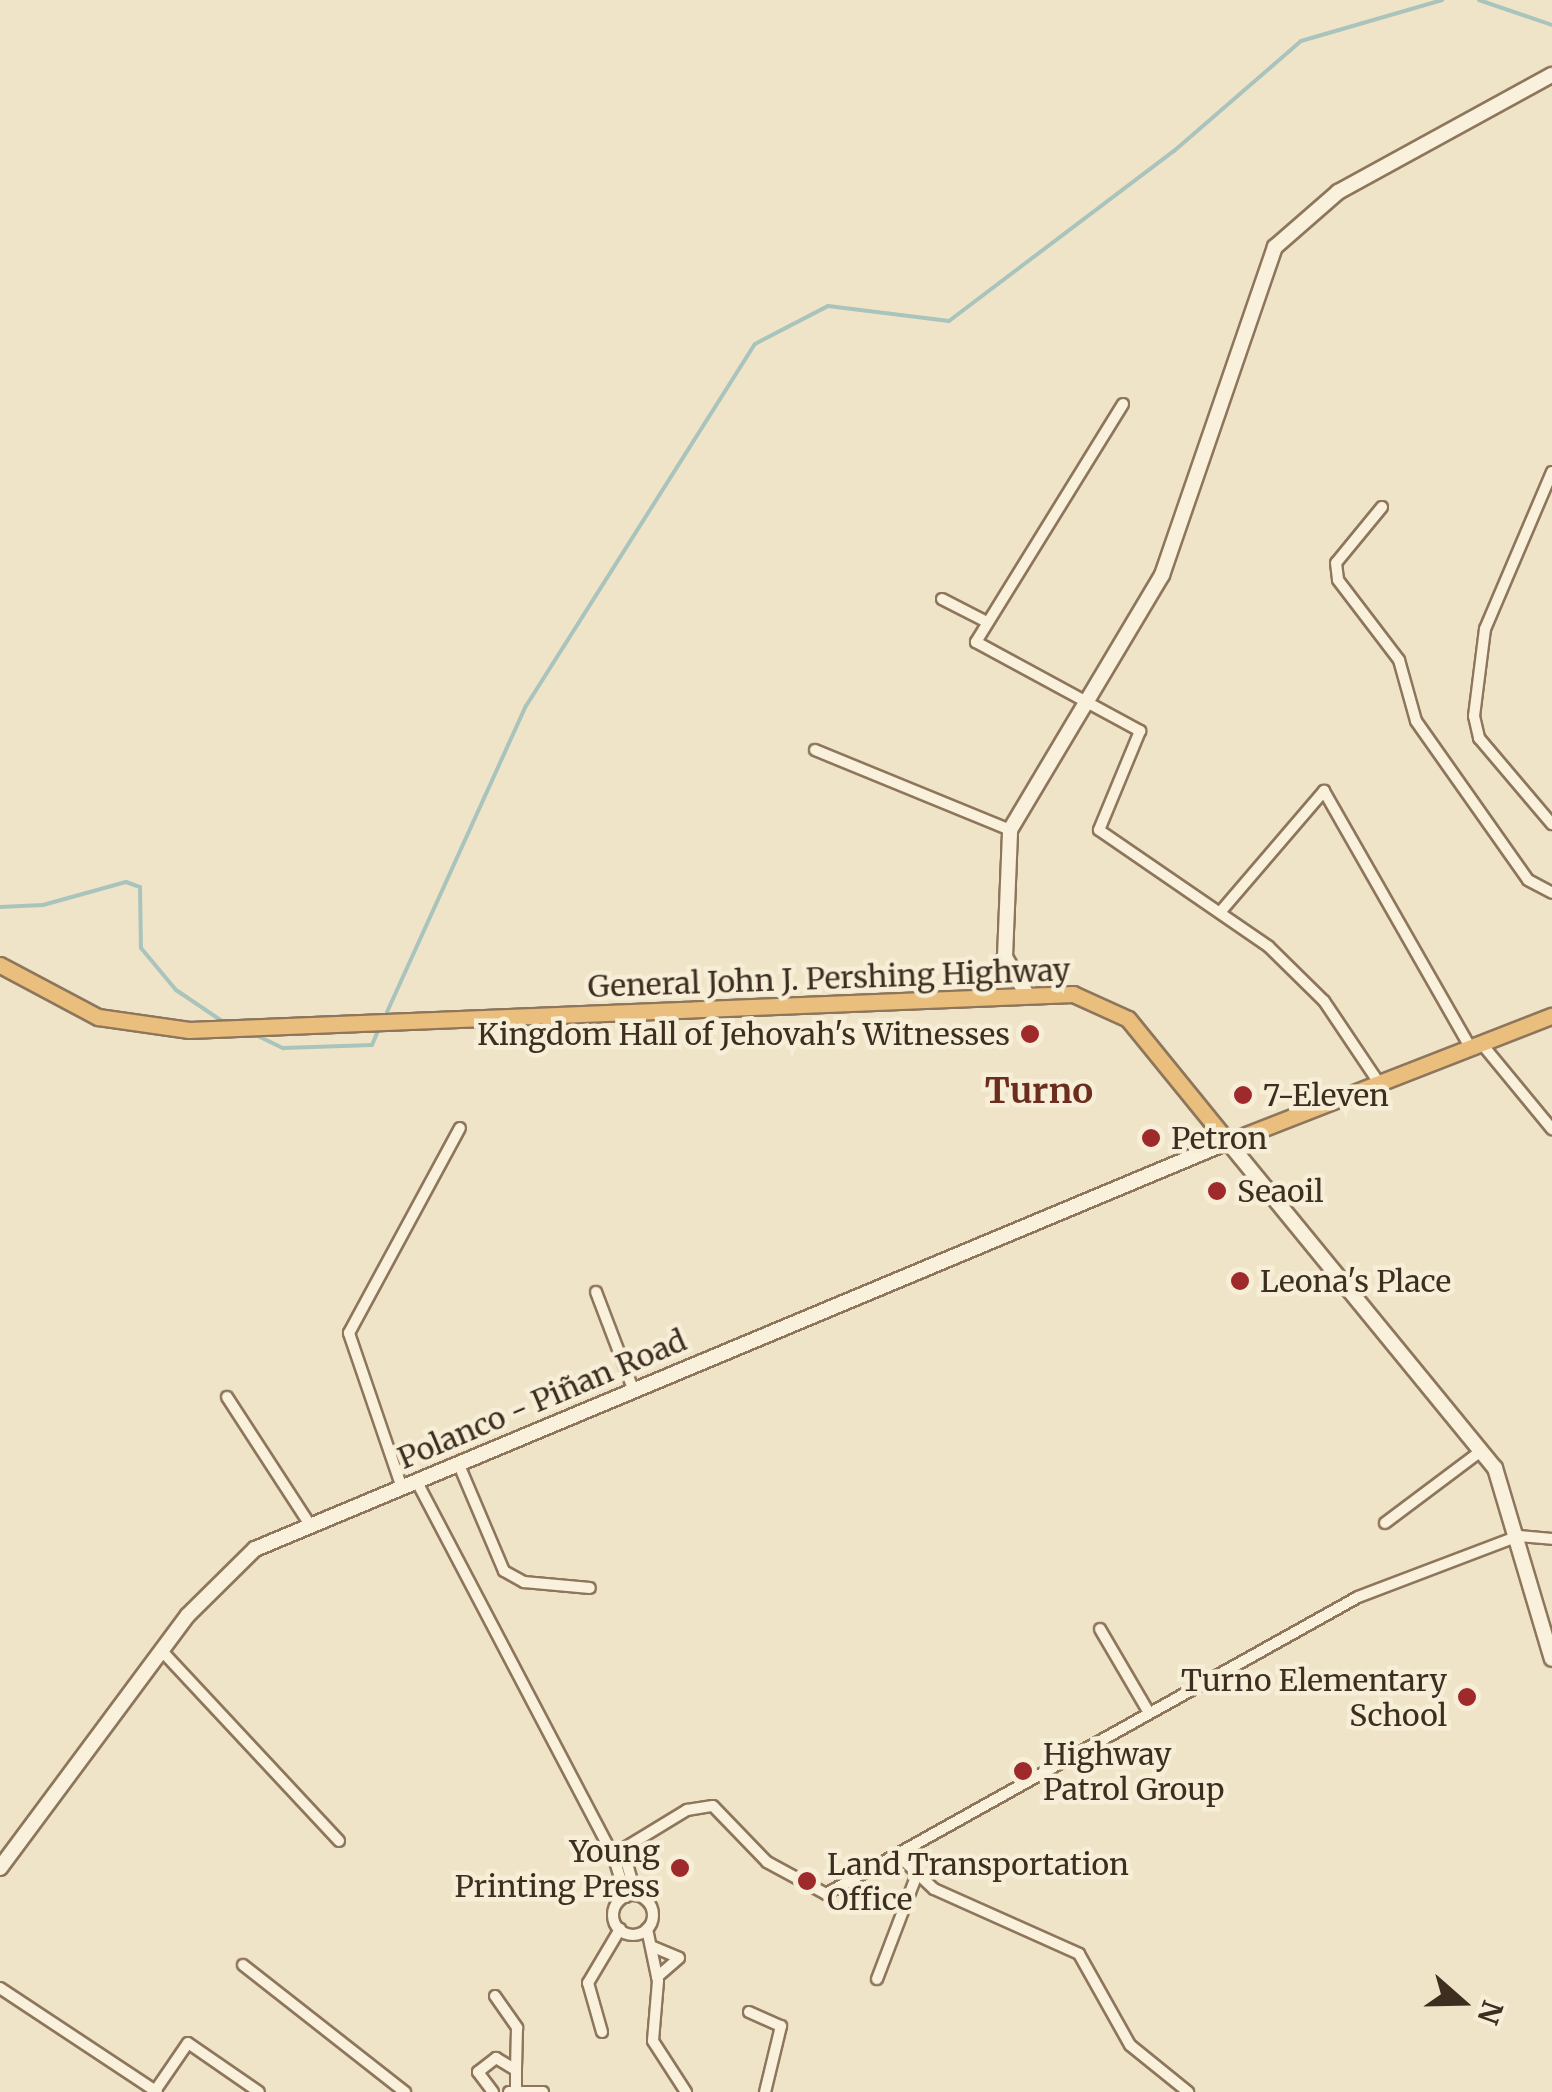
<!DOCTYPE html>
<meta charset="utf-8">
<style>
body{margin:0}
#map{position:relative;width:1552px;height:2092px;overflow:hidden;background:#f0e4c8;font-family:Merriweather,serif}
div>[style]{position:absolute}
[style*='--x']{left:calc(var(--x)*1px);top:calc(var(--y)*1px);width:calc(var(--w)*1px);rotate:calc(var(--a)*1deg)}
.stream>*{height:4px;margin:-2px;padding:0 2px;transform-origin:2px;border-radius:2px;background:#a9c4bc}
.roads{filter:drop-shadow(2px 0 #8d765c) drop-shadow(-2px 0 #8d765c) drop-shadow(0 2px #8d765c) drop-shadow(0 -2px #8d765c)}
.minor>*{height:10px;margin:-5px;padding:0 5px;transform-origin:5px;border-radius:5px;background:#faf1dc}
.minor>.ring{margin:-5px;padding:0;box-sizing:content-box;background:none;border:10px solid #faf1dc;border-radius:50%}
.secondary>*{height:14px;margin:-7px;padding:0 7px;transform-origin:7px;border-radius:7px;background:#faf1dc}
.trunk>*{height:15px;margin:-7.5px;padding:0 7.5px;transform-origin:7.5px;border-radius:7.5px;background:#eabe7c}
.dots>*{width:28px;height:28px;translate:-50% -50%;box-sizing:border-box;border:5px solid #f7eed8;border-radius:50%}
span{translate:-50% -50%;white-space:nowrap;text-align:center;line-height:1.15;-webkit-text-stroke:9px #f7eed8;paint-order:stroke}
.street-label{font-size:30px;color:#3d2e20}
.poi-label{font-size:30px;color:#3d2e20}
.right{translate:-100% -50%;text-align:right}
.left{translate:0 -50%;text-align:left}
.quarter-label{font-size:35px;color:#6b2e1e;font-weight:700}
.north{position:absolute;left:1412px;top:1952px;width:100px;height:100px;-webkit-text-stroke:8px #f7eed8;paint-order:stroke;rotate:110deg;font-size:28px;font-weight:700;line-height:40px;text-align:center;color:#3d2e20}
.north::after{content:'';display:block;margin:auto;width:35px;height:45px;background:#3d2e20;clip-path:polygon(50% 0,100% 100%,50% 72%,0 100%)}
</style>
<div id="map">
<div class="stream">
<i style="--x:1479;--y:0;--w:77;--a:18.9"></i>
<i style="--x:0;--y:907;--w:43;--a:-2.7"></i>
<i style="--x:43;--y:905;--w:86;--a:-15.5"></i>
<i style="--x:126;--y:882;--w:15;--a:20"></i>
<i style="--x:140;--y:887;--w:61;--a:89.1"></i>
<i style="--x:141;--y:948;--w:55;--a:50.2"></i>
<i style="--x:176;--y:990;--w:55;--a:34"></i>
<i style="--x:387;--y:1012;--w:336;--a:-65.6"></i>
<i style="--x:526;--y:706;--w:428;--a:-57.7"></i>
<i style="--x:755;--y:344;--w:82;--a:-27.5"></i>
<i style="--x:828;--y:306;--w:122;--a:7.1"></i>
<i style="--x:949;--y:321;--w:282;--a:-37.1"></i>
<i style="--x:1174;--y:151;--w:168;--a:-40.9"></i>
<i style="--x:1301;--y:41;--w:147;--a:-16.2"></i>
<i style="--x:258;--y:1036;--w:28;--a:26"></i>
<i style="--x:283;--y:1048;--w:89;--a:-1.9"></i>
<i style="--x:372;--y:1045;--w:13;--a:-67"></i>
</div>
<div class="roads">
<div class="minor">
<i style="--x:1123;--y:404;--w:280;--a:121.7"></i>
<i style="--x:976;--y:642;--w:187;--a:28.5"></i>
<i style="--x:1140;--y:731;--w:107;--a:112.5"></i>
<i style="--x:1099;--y:830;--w:206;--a:34.5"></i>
<i style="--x:1269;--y:947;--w:77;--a:44.5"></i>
<i style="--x:1324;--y:1001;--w:99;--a:56.1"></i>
<i style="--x:1552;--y:472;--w:171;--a:113.1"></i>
<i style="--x:1485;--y:629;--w:88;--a:97.2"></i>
<i style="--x:1474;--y:716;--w:23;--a:77"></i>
<i style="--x:1479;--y:738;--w:113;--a:49.7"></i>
<i style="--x:1382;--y:507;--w:72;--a:129.4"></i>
<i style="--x:1336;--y:563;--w:17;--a:83"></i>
<i style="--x:1338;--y:580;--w:101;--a:52.7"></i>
<i style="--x:1399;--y:660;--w:63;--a:74.4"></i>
<i style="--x:1416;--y:721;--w:194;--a:54.8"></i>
<i style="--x:1528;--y:880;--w:27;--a:28"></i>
<i style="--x:942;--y:599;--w:48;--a:27.1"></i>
<i style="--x:815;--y:750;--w:211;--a:22.3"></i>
<i style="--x:1222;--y:910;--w:157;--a:-49.4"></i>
<i style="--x:1324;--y:791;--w:295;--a:60.3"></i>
<i style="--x:1481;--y:1043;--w:112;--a:50.5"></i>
<i style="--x:596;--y:1292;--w:104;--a:69.1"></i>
<i style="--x:227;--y:1397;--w:153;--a:57"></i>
<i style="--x:459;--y:1465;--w:115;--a:67"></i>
<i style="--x:504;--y:1571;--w:23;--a:29"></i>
<i style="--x:524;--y:1582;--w:66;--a:5.2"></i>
<i style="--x:417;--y:1482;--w:421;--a:62.3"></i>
<i style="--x:613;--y:1855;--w:44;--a:72.8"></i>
<i style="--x:402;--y:1488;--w:164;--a:-108.9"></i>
<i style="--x:349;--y:1333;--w:233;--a:-61.6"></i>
<i style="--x:1385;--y:1523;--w:120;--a:-36.9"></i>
<i style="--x:1100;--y:1629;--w:97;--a:59.7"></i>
<i style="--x:161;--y:1650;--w:261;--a:47"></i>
<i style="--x:623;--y:1850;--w:47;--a:73.9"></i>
<i style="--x:897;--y:1854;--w:51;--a:43.4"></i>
<i style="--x:934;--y:1889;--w:159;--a:24.1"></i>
<i style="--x:1079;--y:1954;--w:104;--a:60.7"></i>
<i style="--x:1130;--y:2045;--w:75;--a:39"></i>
<i style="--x:613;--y:1855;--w:87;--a:-31.3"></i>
<i style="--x:687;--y:1810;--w:26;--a:-9"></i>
<i style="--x:713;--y:1806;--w:78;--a:46"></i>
<i style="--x:767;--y:1862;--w:67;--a:28.5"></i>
<i style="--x:826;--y:1894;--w:609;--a:-29.17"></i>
<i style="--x:1358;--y:1597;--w:172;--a:-20.8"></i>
<i style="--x:1519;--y:1536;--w:33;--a:5"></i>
<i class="ring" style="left:613px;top:1895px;width:30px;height:30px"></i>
<i style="--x:647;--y:1929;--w:53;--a:78.1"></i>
<i style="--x:658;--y:1981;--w:60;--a:94.8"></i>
<i style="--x:653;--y:2041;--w:61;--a:57.1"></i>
<i style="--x:651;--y:1946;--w:30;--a:23"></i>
<i style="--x:679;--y:1958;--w:29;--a:139"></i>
<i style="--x:243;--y:1965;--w:206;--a:38.1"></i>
<i style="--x:877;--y:1979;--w:109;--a:-69.1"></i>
<i style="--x:0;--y:1988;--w:188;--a:33.5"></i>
<i style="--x:495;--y:1996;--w:39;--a:55"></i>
<i style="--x:517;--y:2028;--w:42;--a:91.4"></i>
<i style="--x:749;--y:2012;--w:35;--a:24"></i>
<i style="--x:781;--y:2026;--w:68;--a:103.6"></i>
<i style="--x:602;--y:2032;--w:51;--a:-105.9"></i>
<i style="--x:588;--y:1983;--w:63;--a:-59.3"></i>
<i style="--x:155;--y:2091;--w:58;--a:-55.5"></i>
<i style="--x:188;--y:2043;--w:86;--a:34.6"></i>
<i style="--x:493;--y:2092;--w:25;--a:-127"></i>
<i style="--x:478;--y:2072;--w:23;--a:-38"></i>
<i style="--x:496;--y:2058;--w:23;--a:31"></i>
<i style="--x:516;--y:2070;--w:17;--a:90"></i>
<i style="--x:509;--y:2092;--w:34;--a:0"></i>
</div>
<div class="secondary">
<i style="--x:1026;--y:993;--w:42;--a:-120.3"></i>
<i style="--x:1005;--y:957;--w:127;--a:-87.7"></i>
<i style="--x:1010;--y:830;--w:297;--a:-59.2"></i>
<i style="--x:1162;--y:575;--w:347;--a:-71"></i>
<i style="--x:1275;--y:247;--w:84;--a:-41.1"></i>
<i style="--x:1338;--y:192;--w:244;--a:-28.7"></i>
<i style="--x:980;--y:995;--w:45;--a:-56.7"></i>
<i style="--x:0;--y:1868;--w:315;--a:-53.4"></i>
<i style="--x:188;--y:1615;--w:94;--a:-44.6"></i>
<i style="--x:255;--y:1549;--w:1055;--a:-22.7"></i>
<i style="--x:1228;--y:1142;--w:421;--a:50.7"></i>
<i style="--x:1495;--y:1468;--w:199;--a:73.4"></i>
</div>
<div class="trunk">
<i style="--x:0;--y:965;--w:111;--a:28"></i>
<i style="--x:98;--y:1017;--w:92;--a:8.1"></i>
<i style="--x:189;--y:1030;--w:885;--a:-2.33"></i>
<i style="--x:1073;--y:994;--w:60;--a:24.4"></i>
<i style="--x:1128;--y:1019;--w:159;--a:50.9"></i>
<i style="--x:1228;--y:1142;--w:348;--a:-21.3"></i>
</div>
</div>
<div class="dots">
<i style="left:1030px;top:1034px;background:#9e2a2b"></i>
<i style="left:1243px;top:1095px;background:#9e2a2b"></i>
<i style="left:1151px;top:1138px;background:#9e2a2b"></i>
<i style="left:1217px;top:1191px;background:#9e2a2b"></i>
<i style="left:1240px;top:1281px;background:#9e2a2b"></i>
<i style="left:1467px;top:1697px;background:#9e2a2b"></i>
<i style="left:1023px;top:1771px;background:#9e2a2b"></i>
<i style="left:680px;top:1868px;background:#9e2a2b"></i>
<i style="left:807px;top:1881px;background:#9e2a2b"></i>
</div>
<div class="street-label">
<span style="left:829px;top:978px;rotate:-2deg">General John J. Pershing Highway</span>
<span style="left:542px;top:1399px;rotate:-23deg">Polanco - Piñan Road</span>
</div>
<div class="poi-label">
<span class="right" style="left:1010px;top:1034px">Kingdom Hall of Jehovah's Witnesses</span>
<span class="left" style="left:1263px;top:1095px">7-Eleven</span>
<span class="left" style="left:1171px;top:1138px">Petron</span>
<span class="left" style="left:1237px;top:1191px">Seaoil</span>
<span class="left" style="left:1260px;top:1281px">Leona's Place</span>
<span class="right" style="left:1447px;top:1697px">Turno Elementary<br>School</span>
<span class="left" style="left:1043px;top:1771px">Highway<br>Patrol Group</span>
<span class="right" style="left:660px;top:1868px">Young<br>Printing Press</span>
<span class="left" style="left:827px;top:1881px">Land Transportation<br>Office</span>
</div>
<div class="quarter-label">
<span style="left:1039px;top:1091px">Turno</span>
</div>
<div class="north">N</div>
</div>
